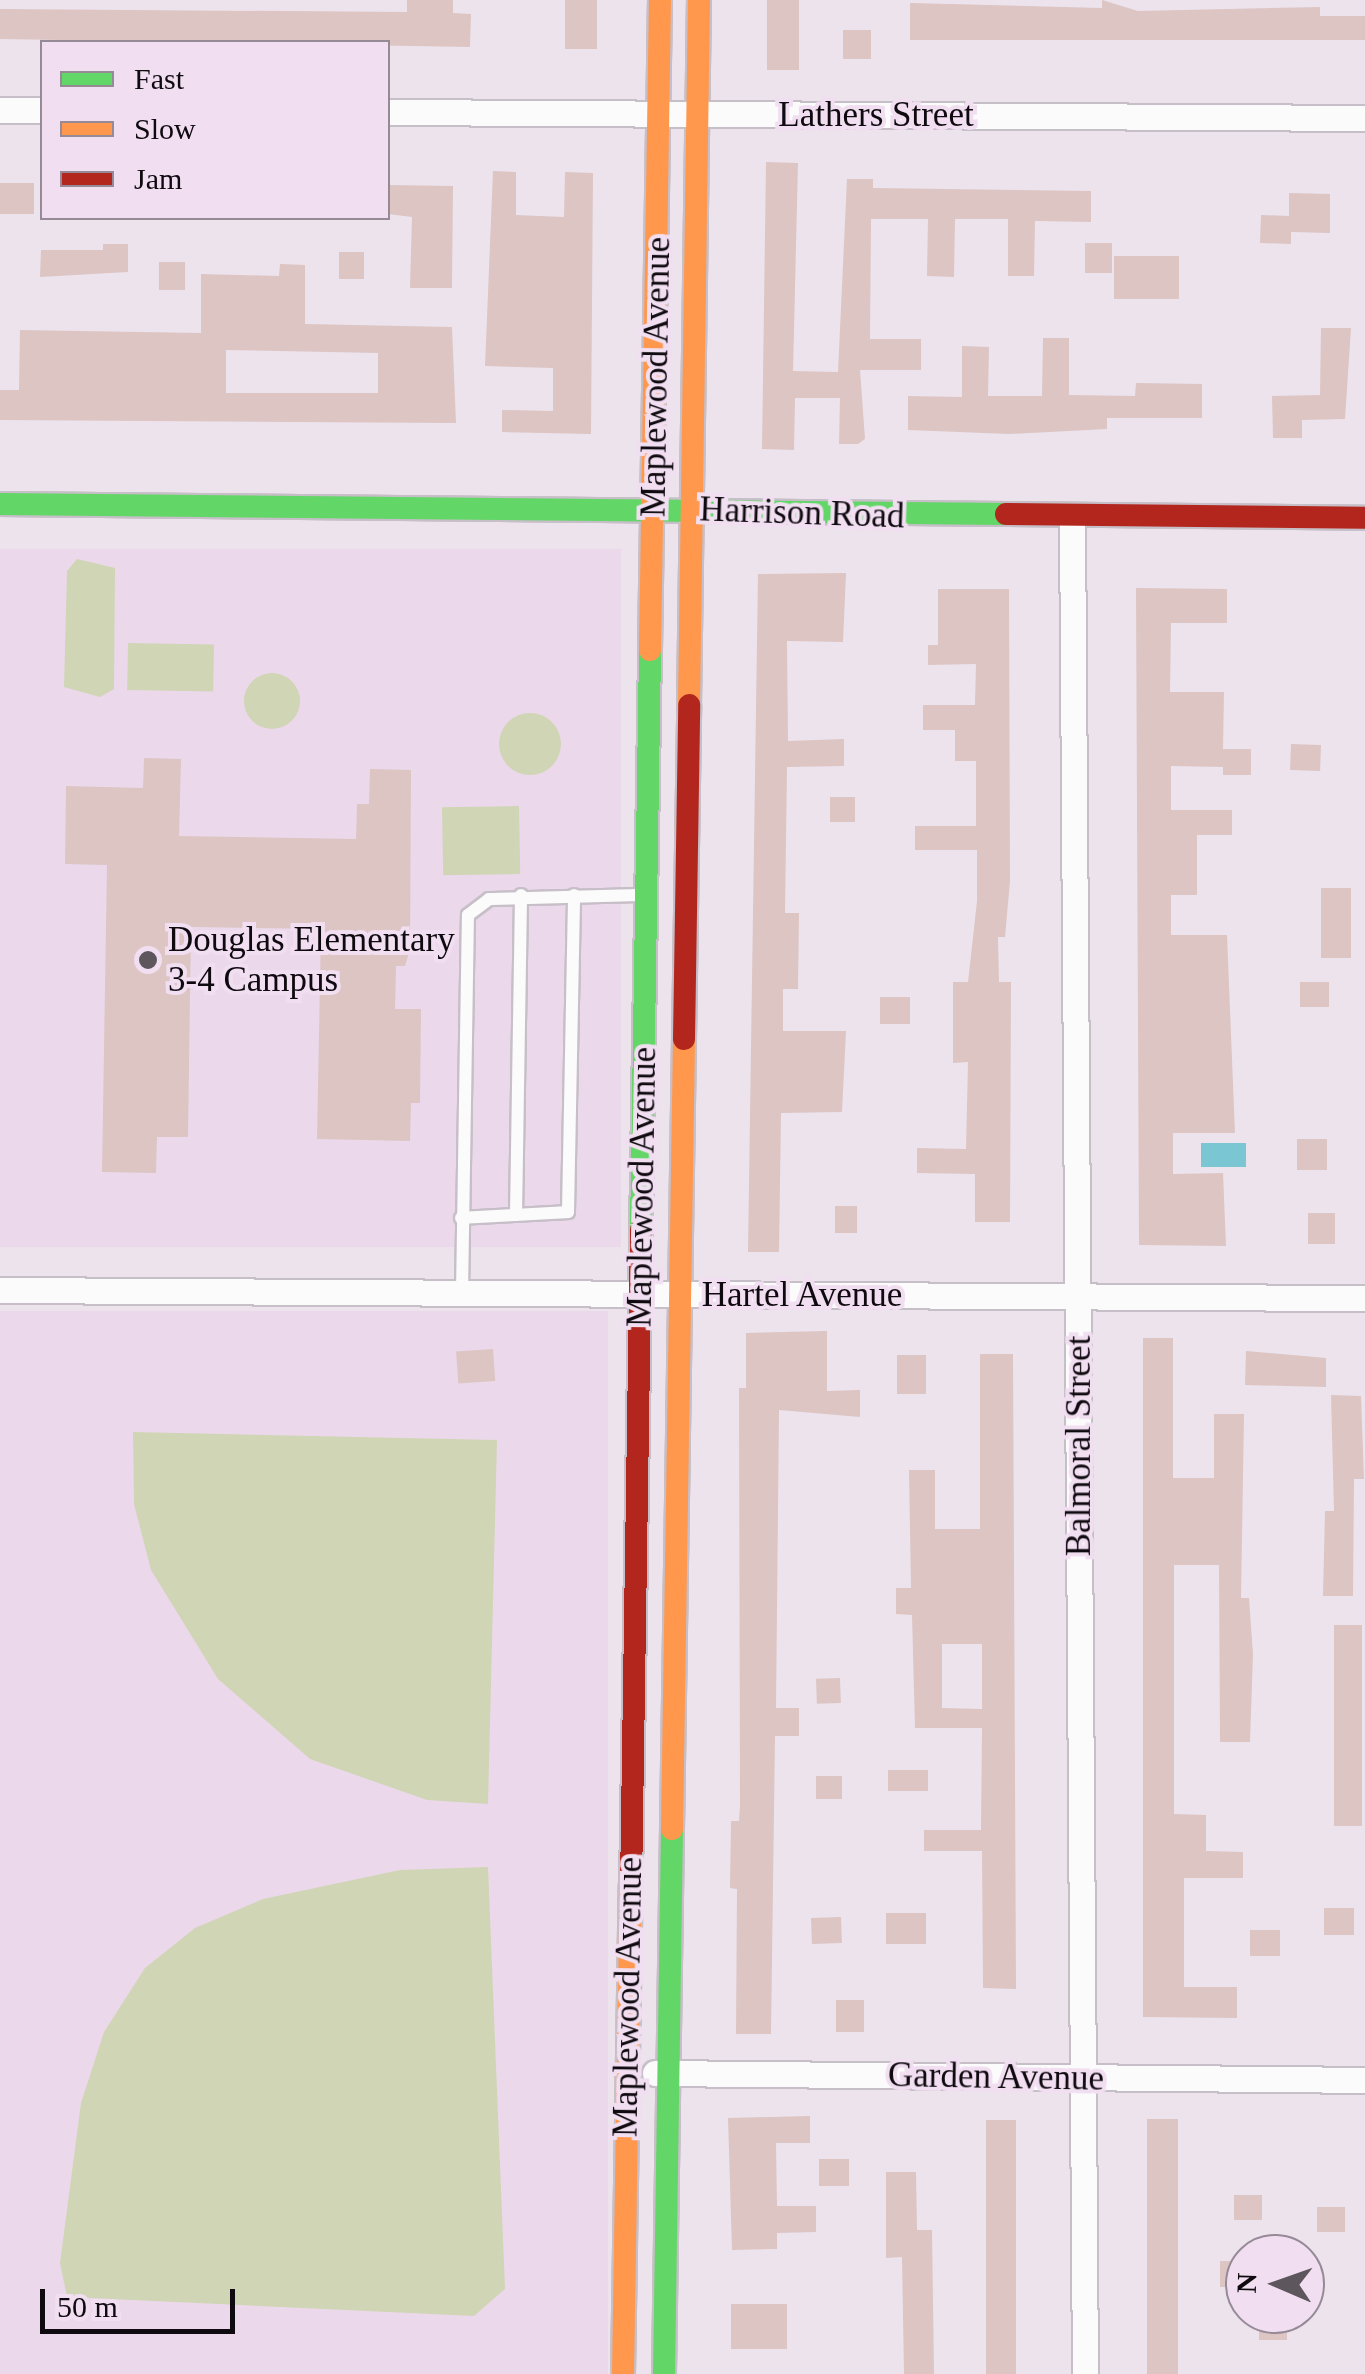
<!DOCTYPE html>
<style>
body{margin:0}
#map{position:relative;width:1365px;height:2374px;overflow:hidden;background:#ede3ed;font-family:"Times New Roman",serif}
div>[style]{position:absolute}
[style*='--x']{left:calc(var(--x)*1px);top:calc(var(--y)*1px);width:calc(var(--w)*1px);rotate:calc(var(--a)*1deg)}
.built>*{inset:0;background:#ebd9eb;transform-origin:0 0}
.green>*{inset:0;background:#d0d5b5;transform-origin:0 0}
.round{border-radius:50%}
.water>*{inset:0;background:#7ac6d2;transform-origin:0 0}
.building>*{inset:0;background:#dcc5c3;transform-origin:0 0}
.roads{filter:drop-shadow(2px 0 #c7bfc7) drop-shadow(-2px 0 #c7bfc7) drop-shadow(0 2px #c7bfc7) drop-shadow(0 -2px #c7bfc7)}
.lane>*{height:12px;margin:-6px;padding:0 6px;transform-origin:6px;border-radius:6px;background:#fcfbfc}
.street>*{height:25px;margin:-12.5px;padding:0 12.5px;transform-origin:12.5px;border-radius:12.5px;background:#fcfbfc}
.fast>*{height:22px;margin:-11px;padding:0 11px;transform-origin:11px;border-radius:11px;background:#63d668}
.slow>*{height:22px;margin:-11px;padding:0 11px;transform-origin:11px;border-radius:11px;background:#ff974d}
.jam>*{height:22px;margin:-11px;padding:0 11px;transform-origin:11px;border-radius:11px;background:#b3261e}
.dots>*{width:28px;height:28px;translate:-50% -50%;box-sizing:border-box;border:5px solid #f1dff1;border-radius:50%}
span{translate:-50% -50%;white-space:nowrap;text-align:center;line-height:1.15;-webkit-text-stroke:8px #f1dff1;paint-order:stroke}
.street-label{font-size:35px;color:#0f0a0f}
.poi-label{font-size:35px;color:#0f0a0f}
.left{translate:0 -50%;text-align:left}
.legend{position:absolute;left:40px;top:40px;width:350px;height:180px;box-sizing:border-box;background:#f1dff1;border:2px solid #978a97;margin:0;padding:12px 18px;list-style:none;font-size:30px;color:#0f0a0f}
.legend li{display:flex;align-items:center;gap:20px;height:50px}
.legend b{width:50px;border:2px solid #978a97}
.north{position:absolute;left:1225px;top:2234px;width:100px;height:100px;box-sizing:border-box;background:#f1dff1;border:2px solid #978a97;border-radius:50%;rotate:272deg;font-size:28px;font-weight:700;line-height:40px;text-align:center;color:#0f0a0f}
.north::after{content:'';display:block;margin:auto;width:35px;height:45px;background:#5d565d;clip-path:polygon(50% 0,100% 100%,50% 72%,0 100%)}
.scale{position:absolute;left:40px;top:2289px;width:195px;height:45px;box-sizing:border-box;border:5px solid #0f0a0f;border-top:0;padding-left:12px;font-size:30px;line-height:35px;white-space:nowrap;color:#0f0a0f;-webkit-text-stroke:8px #f1dff1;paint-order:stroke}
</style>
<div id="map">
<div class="built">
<i style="left:0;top:549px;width:621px;height:698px"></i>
<i style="left:0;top:1311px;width:608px;height:1063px"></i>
</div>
<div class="green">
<i style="clip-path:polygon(77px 559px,115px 568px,114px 689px,100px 697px,64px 687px,67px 571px)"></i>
<i style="left:128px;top:643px;width:86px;height:47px;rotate:1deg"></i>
<i class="round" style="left:244px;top:673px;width:56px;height:56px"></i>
<i class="round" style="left:499px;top:713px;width:62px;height:62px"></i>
<i style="left:519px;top:806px;width:68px;height:77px;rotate:89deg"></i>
<i style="clip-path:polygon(133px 1432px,497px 1440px,488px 1804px,427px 1800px,310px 1759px,218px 1679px,151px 1570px,134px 1504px)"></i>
<i style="clip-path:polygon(488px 1867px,505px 2289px,474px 2316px,67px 2297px,60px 2263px,81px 2103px,104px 2032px,145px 1968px,195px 1928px,263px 1899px,400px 1870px)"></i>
</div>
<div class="water">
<i style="left:1201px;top:1143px;width:45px;height:24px"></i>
</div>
<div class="building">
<i style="clip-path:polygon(407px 0,453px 0,453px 13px,471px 14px,470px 47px,0 39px,0 9px,407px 12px)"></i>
<i style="left:565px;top:0;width:32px;height:49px"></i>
<i style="left:767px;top:0;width:32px;height:70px"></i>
<i style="clip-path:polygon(1102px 0,1138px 11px,1320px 7px,1320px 16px,1365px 16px,1365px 40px,910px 40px,910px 3px,1102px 8px)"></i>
<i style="left:843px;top:30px;width:28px;height:29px"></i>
<i style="clip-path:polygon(766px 162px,798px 163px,793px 371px,838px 372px,847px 179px,873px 179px,873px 188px,1091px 191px,1091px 222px,1035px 221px,1034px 276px,1008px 276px,1008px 219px,955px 219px,954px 277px,927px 276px,928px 219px,871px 219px,870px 339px,921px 339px,921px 370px,860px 370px,865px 439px,858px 444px,839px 444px,840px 398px,795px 398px,794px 450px,762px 449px)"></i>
<i style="clip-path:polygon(493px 171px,516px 172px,516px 215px,564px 217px,565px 172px,593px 173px,591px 434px,502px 432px,502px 410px,553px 411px,553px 368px,485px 366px)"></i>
<i style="left:0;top:183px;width:34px;height:31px"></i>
<i style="clip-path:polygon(388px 185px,453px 186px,452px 288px,410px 288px,412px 217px,388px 214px)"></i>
<i style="clip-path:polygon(1289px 193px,1330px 194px,1330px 233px,1291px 232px,1291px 244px,1260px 243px,1261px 215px,1289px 216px)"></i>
<i style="left:1085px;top:243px;width:27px;height:30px"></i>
<i style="clip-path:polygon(103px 244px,128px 244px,128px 272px,40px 277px,41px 250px,103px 250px)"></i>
<i style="left:339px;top:252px;width:25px;height:27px"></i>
<i style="left:1114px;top:256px;width:65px;height:43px"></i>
<i style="left:159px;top:262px;width:26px;height:28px"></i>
<i style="clip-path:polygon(evenodd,280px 264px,305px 265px,305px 324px,452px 327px,456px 423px,0 420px,0 390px,19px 390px,20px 330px,201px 333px,201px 274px,279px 276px,280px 264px,226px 350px,378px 353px,378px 393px,226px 393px,226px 350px)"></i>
<i style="clip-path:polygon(1321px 328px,1351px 328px,1345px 419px,1302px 420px,1302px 438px,1273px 438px,1272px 396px,1320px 395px)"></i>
<i style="clip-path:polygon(1043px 338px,1069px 338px,1069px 395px,1135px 396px,1136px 383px,1202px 384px,1202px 418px,1107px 418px,1107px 429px,1009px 434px,908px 430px,908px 396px,962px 397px,962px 346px,989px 347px,988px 396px,1042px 396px)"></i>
<i style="clip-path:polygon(846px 573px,843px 642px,787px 641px,788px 741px,844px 739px,844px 766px,787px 767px,785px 913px,799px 913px,798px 989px,783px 989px,783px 1031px,846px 1031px,842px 1112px,781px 1113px,779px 1252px,748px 1252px,758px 574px)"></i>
<i style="clip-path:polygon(1136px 588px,1227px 589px,1227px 623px,1171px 623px,1170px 692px,1224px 692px,1223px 749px,1251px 749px,1251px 775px,1223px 775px,1223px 756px,1223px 767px,1171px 766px,1171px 810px,1232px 810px,1232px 835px,1197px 835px,1197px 895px,1171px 895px,1171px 935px,1227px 935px,1235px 1133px,1173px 1133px,1173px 1174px,1223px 1173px,1226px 1246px,1139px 1245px)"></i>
<i style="clip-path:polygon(938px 589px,1009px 589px,1010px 881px,1005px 937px,998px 937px,999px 982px,1011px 982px,1010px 1222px,975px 1222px,975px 1174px,917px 1173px,917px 1148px,966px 1149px,968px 1062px,953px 1063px,953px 982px,968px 982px,977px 901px,977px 850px,915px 850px,915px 826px,976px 826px,976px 761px,955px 761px,955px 730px,923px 730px,923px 705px,975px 705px,976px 664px,928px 665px,928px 645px,938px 645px)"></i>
<i style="left:1291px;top:744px;width:30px;height:26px;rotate:2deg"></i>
<i style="clip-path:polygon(144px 758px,181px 759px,179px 836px,356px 839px,357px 804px,369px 804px,370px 769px,411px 770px,410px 949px,405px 966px,396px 966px,395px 1009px,421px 1009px,420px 1103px,411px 1103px,410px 1141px,317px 1139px,321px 929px,191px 927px,188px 1137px,157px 1137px,156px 1173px,102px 1172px,107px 865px,65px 864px,66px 786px,143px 788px)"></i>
<i style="left:830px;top:797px;width:25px;height:25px"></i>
<i style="left:1321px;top:888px;width:30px;height:70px"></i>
<i style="left:1300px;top:982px;width:29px;height:25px"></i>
<i style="left:880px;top:997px;width:30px;height:27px"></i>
<i style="left:1297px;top:1139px;width:30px;height:31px"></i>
<i style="left:835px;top:1206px;width:22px;height:27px"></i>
<i style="left:1308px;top:1213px;width:27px;height:31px"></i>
<i style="clip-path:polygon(827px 1331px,827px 1391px,860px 1390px,860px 1417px,779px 1410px,776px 1708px,799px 1708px,799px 1736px,775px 1736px,771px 2034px,736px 2034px,737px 1889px,730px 1888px,731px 1821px,739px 1821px,740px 1805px,739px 1388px,746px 1388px,746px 1333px)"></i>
<i style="clip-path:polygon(1143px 1338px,1173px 1338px,1173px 1478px,1214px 1478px,1214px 1414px,1244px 1414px,1241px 1598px,1249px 1598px,1253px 1654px,1250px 1742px,1220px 1742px,1219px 1565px,1174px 1565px,1174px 1814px,1206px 1815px,1206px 1851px,1243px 1852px,1243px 1878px,1184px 1878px,1184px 1987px,1237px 1987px,1237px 2018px,1143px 2017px)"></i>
<i style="left:493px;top:1349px;width:32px;height:37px;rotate:86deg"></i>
<i style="clip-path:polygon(1246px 1351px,1326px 1358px,1326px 1387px,1245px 1385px)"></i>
<i style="clip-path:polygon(evenodd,980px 1354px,1013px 1354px,1016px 1989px,983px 1988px,982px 1851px,924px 1851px,924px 1830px,981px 1830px,982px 1728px,915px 1728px,912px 1615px,896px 1614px,896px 1588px,911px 1588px,909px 1470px,935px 1470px,935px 1529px,980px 1529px,980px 1354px,942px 1644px,982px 1644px,982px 1709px,942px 1708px,942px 1644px)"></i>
<i style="left:897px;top:1355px;width:29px;height:39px"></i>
<i style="clip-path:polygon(1331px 1395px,1361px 1396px,1364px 1479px,1354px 1479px,1353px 1596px,1323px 1596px,1325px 1511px,1334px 1511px)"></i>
<i style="left:1334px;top:1625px;width:28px;height:201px"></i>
<i style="left:840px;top:1678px;width:25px;height:24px;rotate:88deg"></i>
<i style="left:888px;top:1770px;width:40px;height:21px"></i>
<i style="left:816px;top:1776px;width:26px;height:23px"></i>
<i style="left:1324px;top:1908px;width:30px;height:27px"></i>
<i style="left:886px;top:1913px;width:40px;height:31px"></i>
<i style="left:841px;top:1917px;width:26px;height:30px;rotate:88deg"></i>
<i style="left:1250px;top:1930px;width:30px;height:26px"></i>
<i style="left:836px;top:2000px;width:28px;height:32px"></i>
<i style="clip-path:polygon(810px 2116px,810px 2143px,776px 2143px,777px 2206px,816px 2206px,816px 2232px,777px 2233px,777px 2249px,732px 2250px,728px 2118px)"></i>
<i style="left:1147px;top:2119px;width:31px;height:255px"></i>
<i style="left:986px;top:2120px;width:30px;height:254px"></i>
<i style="left:849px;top:2159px;width:27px;height:30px;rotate:90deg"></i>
<i style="clip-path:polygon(886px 2172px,916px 2172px,917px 2230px,932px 2230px,934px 2374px,904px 2374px,902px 2257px,886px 2258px)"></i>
<i style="left:1262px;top:2195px;width:25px;height:28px;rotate:90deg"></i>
<i style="left:1317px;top:2207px;width:28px;height:25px"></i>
<i style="left:1220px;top:2261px;width:25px;height:26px"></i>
<i style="left:731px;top:2304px;width:56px;height:45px"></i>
<i style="left:1287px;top:2315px;width:25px;height:28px;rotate:90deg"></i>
</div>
<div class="roads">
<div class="lane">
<i style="--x:516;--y:1215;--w:320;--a:-89.1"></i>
<i style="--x:461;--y:1218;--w:107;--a:-3.2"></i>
<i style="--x:568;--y:1212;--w:317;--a:-88.9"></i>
<i style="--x:462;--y:1293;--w:378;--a:-89.1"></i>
<i style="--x:468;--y:915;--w:26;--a:-37"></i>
<i style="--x:489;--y:899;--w:153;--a:-1.5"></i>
</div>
<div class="street">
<i style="--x:0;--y:110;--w:42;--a:0"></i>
<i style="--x:388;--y:112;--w:977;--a:0.35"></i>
<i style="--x:1072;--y:518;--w:1856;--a:89.6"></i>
<i style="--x:0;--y:1290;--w:1365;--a:0.34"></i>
<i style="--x:655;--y:2073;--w:710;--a:0.56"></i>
</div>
<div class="fast">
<i style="--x:0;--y:504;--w:1006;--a:0.57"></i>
<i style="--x:641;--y:1230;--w:580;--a:-89.11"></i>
<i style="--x:664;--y:2374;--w:545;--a:-89.16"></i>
</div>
<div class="slow">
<i style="--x:650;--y:650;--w:650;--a:-89.12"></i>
<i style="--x:689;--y:705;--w:705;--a:-89.19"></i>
<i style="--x:672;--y:1829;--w:790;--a:-89.13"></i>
<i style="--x:623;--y:2374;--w:488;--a:-89.1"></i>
</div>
<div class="jam">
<i style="--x:1006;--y:514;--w:359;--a:0.6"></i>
<i style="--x:684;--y:1039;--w:334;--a:-89.1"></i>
<i style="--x:631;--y:1886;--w:656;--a:-89.13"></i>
</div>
</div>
<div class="dots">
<i style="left:148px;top:960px;background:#5d565d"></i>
</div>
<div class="street-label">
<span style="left:876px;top:115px">Lathers Street</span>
<span style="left:656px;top:377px;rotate:-89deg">Maplewood Avenue</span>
<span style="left:802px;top:513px;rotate:2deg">Harrison Road</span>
<span style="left:642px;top:1187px;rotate:-89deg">Maplewood Avenue</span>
<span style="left:802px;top:1295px">Hartel Avenue</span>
<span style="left:1079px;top:1446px;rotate:-90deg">Balmoral Street</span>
<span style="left:628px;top:1997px;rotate:-89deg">Maplewood Avenue</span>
<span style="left:996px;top:2077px;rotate:1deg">Garden Avenue</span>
</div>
<div class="poi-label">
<span class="left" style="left:168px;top:960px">Douglas Elementary<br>3-4 Campus</span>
</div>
<ul class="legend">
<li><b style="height:12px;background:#63d668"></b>Fast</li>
<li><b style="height:12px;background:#ff974d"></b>Slow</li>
<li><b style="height:12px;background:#b3261e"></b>Jam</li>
</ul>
<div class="north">N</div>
<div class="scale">50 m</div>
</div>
